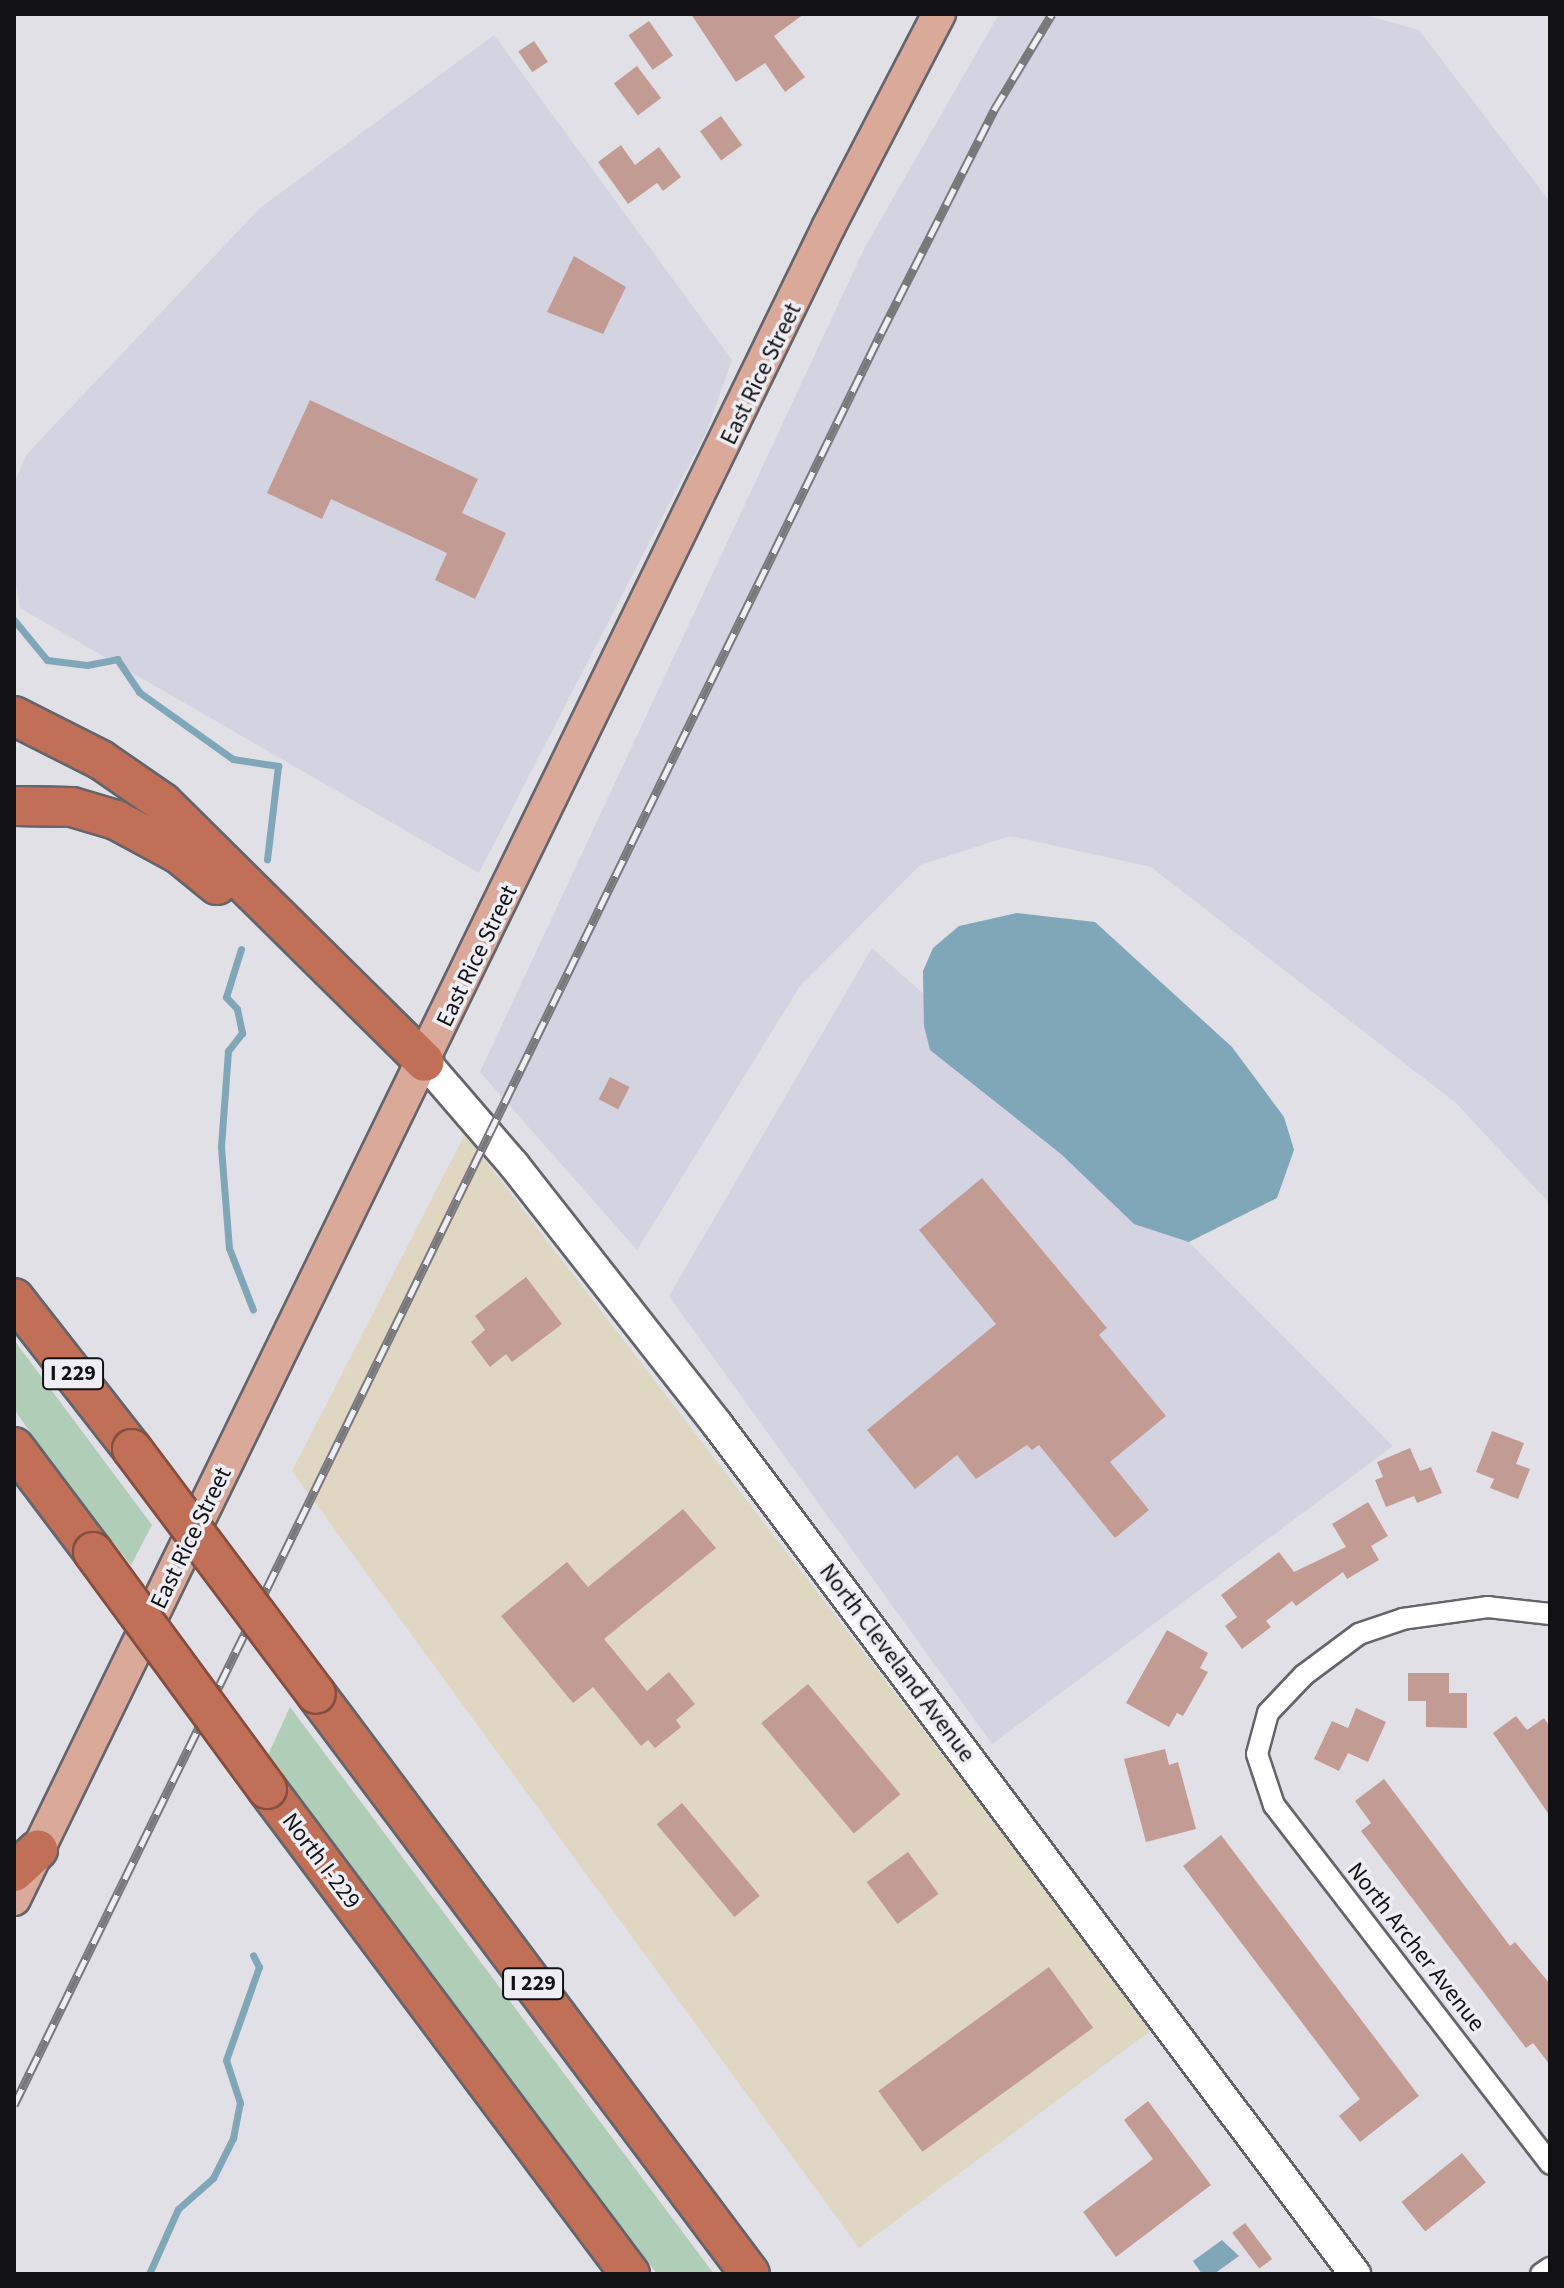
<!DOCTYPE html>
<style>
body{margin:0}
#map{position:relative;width:1564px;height:2288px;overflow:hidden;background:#e1e0e7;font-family:"Source Sans 3",sans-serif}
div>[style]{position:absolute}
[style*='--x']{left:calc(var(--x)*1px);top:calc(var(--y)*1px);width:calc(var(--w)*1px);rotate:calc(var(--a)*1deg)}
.commercial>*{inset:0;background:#dfd7c2}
.built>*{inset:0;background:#d4d3e1}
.green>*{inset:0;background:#b0cdb8}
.water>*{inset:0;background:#80a7b7}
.stream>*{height:7px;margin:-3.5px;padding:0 3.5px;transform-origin:3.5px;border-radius:3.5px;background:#80a7b7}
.building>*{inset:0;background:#c29c92;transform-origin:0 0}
.roads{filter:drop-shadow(2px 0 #64646a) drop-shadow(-2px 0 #64646a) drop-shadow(0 2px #64646a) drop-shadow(0 -2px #64646a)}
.street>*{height:20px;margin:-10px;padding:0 10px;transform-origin:10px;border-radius:10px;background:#fff}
.secondary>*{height:30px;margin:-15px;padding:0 15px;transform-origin:15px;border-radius:15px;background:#fff}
.primary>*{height:32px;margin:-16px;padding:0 16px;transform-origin:16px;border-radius:16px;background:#daa99a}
.highway>*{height:38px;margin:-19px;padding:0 19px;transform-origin:19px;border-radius:19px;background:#c16f57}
.rail>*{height:9px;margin-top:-4.5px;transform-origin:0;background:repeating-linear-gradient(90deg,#eeeef4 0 18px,#79797d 0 36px);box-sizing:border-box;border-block:2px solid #79797d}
.bridges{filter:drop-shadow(2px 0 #844e40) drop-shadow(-2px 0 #844e40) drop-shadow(0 2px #844e40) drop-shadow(0 -2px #844e40)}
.highway-bridge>*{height:38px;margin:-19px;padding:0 19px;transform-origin:19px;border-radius:19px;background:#c16f57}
span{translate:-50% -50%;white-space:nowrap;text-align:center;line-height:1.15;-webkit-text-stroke:7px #eeeef4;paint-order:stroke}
.shield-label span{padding:2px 6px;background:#eeeef4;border:2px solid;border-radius:6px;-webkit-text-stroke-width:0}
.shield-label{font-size:22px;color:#121214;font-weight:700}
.street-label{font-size:24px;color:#121214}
.frame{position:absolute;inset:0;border:16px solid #121214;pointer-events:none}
</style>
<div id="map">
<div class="commercial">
<i style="clip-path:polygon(465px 1134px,1153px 2029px,859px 2248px,292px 1471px)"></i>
</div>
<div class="built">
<i style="clip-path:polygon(999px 14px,1361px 14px,1419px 30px,1550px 202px,1550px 1204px,1456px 1103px,1151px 867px,1010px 836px,920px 865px,800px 986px,637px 1250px,480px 1072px,865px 247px)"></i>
<i style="clip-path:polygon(494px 35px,732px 360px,707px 430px,479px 873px,20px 608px,14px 571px,14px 483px,27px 454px,260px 208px)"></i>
<i style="clip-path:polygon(872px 948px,1083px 1136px,1393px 1446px,992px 1744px,669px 1296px)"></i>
</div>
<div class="green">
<i style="clip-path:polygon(14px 1340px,152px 1525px,131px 1565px,67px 1486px,14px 1409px)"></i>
<i style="clip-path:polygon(290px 1707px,714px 2274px,657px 2274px,421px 1961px,268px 1755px)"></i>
</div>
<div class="water">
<i style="clip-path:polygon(1017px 913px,1095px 922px,1232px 1047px,1284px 1117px,1294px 1150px,1277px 1198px,1189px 1242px,1134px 1224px,1061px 1154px,930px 1050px,924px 1026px,923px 971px,933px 948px,959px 926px)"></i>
<i style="clip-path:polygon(1222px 2240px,1239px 2256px,1214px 2274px,1202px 2274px,1193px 2261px)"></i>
</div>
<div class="stream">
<i style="--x:14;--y:620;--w:52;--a:50.5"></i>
<i style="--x:47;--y:660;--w:40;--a:7.1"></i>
<i style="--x:87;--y:665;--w:31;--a:-11"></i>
<i style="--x:117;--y:659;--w:40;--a:56"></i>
<i style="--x:139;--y:692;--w:115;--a:35.5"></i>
<i style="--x:233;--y:759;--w:46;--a:8.8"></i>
<i style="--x:278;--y:766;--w:94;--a:96.7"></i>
<i style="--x:241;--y:949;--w:50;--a:107.4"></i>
<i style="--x:226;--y:997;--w:16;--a:47"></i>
<i style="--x:237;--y:1009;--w:25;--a:78"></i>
<i style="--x:242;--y:1033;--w:23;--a:128"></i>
<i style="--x:228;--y:1051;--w:96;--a:94.2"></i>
<i style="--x:221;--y:1147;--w:101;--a:85.5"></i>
<i style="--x:229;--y:1248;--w:66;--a:68.8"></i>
<i style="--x:149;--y:2274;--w:71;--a:-66"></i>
<i style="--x:178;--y:2209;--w:47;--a:-41.5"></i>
<i style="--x:213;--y:2178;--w:45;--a:-63.4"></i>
<i style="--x:233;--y:2138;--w:36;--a:-79"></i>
<i style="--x:240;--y:2103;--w:45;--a:-108"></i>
<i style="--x:226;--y:2060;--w:99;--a:-70.5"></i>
<i style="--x:259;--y:1967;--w:13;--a:-117"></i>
</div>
<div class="building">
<i style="clip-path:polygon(691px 14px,804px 14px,774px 36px,805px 77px,785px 92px,765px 63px,736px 82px)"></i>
<i style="left:649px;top:21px;width:42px;height:25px;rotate:55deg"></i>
<i style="left:534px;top:41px;width:25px;height:19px;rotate:56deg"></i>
<i style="left:637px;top:66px;width:40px;height:29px;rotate:53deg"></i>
<i style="left:721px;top:116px;width:36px;height:26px;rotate:54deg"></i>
<i style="clip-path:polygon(621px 145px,635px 165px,659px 147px,681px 177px,663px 191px,657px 183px,628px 204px,598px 162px)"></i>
<i style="clip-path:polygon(574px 256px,626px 287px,603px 334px,547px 312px)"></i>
<i style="clip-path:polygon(310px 400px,478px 479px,462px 513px,506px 533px,475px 599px,435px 580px,447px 553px,331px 499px,322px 519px,267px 493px)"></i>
<i style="left:610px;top:1077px;width:22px;height:25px;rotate:27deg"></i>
<i style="clip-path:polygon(982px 1178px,1107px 1328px,1099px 1335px,1166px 1416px,1110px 1462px,1149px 1510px,1115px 1538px,1039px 1445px,1032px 1450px,1027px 1445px,976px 1479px,957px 1455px,915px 1489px,867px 1430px,996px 1324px,919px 1230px)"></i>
<i style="clip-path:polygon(526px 1277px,562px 1324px,512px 1362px,506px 1354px,490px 1367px,471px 1342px,485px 1330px,475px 1316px)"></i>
<i style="clip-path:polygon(1492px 1431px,1524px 1443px,1516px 1464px,1530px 1469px,1518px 1499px,1490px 1488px,1494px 1479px,1476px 1472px)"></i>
<i style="clip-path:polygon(1410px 1448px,1420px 1471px,1431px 1467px,1442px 1493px,1417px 1503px,1414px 1496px,1386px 1507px,1375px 1480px,1383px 1477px,1377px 1462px)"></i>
<i style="clip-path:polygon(1368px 1502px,1388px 1536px,1371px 1546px,1379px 1560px,1347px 1579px,1343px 1572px,1296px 1606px,1292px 1601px,1266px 1621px,1271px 1627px,1242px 1649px,1225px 1626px,1237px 1617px,1221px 1595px,1279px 1552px,1294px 1572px,1346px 1547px,1332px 1524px)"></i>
<i style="clip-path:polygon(683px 1509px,716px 1548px,604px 1639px,647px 1691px,669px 1672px,695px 1704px,676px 1720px,681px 1727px,655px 1748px,648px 1740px,641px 1746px,593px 1687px,573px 1703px,501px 1616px,567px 1562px,588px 1587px)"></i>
<i style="clip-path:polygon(1167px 1630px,1208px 1653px,1200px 1668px,1208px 1672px,1183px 1716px,1177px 1713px,1169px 1727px,1126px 1703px)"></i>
<i style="clip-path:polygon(1408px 1673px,1449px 1673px,1449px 1693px,1467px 1693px,1467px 1728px,1426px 1727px,1426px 1701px,1408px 1701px)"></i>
<i style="left:808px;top:1684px;width:144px;height:61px;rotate:50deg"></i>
<i style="clip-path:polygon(1356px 1708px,1386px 1722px,1368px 1762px,1348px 1753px,1339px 1771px,1314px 1759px,1332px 1721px,1348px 1728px)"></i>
<i style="clip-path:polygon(1516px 1716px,1527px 1730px,1544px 1718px,1550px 1727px,1550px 1816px,1493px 1733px)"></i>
<i style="clip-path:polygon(1165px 1749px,1169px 1765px,1178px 1762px,1196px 1829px,1146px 1842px,1124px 1759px)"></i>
<i style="clip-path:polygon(1384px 1779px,1510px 1946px,1515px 1942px,1550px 1984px,1550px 2065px,1533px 2043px,1526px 2048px,1361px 1831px,1371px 1823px,1355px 1801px)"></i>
<i style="left:682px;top:1803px;width:121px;height:33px;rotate:50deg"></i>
<i style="clip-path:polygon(1221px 1835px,1419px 2096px,1360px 2142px,1339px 2116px,1360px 2099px,1183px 1866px)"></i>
<i style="left:908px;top:1852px;width:52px;height:51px;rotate:54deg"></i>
<i style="left:1049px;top:1967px;width:75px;height:211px;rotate:54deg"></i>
<i style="clip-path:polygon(1148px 2101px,1211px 2185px,1116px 2257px,1083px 2212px,1153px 2159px,1124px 2120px)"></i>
<i style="left:1462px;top:2153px;width:38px;height:78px;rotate:51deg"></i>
<i style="left:1245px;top:2223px;width:45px;height:16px;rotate:53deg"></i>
</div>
<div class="roads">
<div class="street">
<i style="--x:1550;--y:1614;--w:62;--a:-173.6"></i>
<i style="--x:1488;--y:1607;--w:86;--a:172"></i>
<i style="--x:1403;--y:1619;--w:46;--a:161.2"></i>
<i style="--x:1359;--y:1634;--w:69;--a:143.3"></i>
<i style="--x:1304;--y:1675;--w:52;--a:133.5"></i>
<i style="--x:1268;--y:1713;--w:42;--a:105"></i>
<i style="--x:1257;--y:1754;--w:54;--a:71.6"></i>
<i style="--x:1274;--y:1805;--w:453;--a:52.4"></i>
<i style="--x:1541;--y:2274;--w:11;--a:-34"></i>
</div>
<div class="secondary">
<i style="--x:425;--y:1062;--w:136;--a:49.2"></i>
<i style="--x:514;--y:1165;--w:329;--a:51.9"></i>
<i style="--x:717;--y:1424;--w:1063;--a:53.11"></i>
</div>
<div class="primary">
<i style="--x:14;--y:1899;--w:1861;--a:-64.03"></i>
<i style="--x:829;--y:226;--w:239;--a:-62.6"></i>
</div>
<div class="highway">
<i style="--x:14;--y:716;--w:97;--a:26.8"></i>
<i style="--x:101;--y:760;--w:75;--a:34.7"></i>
<i style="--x:163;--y:803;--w:368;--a:44.7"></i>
<i style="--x:14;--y:806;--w:58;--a:1"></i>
<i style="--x:72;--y:807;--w:46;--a:16.5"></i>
<i style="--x:116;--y:820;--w:72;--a:28.4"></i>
<i style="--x:179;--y:854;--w:49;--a:39.2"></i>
<i style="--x:14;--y:1298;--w:192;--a:52"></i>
<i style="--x:14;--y:1447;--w:131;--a:53"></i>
<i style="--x:316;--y:1694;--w:724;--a:53.19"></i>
<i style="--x:267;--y:1789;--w:606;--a:53.19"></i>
<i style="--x:14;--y:1872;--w:33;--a:-43"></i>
</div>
</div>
<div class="rail">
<i style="--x:14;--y:2105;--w:1973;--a:-63.93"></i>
<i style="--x:881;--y:333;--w:250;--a:-63.1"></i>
<i style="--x:994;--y:110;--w:112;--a:-58.9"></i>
</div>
<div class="bridges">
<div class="highway-bridge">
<i style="--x:132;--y:1449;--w:306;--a:53.1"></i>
<i style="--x:93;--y:1552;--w:294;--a:53.7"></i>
</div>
</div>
<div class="shield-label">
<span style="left:73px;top:1374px">I 229</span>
<span style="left:533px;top:1984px">I 229</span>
</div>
<div class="street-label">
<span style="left:761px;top:374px;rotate:-64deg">East Rice Street</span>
<span style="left:477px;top:956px;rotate:-64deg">East Rice Street</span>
<span style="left:191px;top:1538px;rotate:-64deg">East Rice Street</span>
<span style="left:897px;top:1663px;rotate:53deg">North Cleveland Avenue</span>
<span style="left:321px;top:1861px;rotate:53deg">North I-229</span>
<span style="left:1416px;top:1947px;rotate:52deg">North Archer Avenue</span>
</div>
<div class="frame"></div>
</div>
